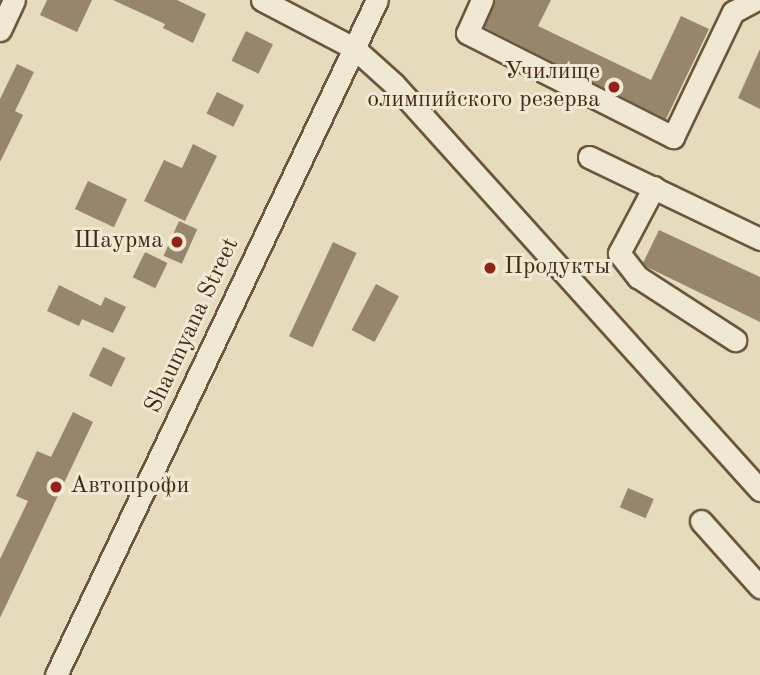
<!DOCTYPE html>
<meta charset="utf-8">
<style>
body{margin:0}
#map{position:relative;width:760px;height:675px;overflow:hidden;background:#e6dbbc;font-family:"Old Standard TT",serif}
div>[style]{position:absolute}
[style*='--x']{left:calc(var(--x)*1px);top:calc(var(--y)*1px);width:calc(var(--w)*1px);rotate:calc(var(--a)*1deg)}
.building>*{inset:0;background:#97866b;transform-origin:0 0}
.roads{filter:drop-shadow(2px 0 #6b563e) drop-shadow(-2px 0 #6b563e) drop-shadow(0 2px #6b563e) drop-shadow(0 -2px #6b563e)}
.minor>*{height:21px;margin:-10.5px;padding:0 10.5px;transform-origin:10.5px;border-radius:10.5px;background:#efe8d3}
.dots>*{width:19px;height:19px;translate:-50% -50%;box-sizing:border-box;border:4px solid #efe8d3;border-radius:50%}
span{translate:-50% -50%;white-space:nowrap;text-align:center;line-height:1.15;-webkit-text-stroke:6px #efe8d3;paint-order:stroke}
.poi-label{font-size:24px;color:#422a14}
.right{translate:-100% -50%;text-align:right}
.left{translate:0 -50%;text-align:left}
.street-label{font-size:24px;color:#422a14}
</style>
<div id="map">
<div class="building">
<i style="clip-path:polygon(47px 0,92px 0,77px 32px,40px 15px)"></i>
<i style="clip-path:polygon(113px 0,177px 0,206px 14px,193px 43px,163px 28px,165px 24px)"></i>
<i style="clip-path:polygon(495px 0,551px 0,538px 26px,651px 80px,681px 16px,709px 29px,666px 119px,484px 27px)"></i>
<i style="left:246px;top:31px;width:30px;height:33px;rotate:26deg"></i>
<i style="clip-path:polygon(760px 49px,760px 109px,738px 98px)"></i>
<i style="clip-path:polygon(17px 64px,34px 72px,15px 111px,23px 115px,0 162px,0 99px)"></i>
<i style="left:217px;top:92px;width:30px;height:24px;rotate:26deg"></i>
<i style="clip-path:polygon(193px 144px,217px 156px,185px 221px,144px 201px,164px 160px,182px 168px)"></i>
<i style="left:88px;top:181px;width:43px;height:31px;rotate:25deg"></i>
<i style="left:179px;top:221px;width:20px;height:38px;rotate:24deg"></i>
<i style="clip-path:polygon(659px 230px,760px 277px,760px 322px,647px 267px,643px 263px)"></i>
<i style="left:333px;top:242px;width:26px;height:104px;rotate:25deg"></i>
<i style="left:145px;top:252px;width:25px;height:28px;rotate:26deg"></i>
<i style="left:376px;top:284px;width:26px;height:52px;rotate:28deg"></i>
<i style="clip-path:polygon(59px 285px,101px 306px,105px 297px,126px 307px,113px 333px,82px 319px,79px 326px,47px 311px)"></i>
<i style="left:103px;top:347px;width:25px;height:32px;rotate:26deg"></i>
<i style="clip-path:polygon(73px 412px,93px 422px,0 618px,0 559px,28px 501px,16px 496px,37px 451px,51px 457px)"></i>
<i style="left:628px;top:488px;width:28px;height:21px;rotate:23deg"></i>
</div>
<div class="roads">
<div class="minor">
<i style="--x:262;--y:0;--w:104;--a:27.6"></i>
<i style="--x:354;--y:48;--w:54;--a:42"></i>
<i style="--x:394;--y:84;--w:547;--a:47.97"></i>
<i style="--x:482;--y:0;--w:36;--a:114"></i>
<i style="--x:467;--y:33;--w:231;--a:26.8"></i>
<i style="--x:673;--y:137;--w:139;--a:-64.4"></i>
<i style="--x:733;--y:12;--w:26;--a:-28"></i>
<i style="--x:0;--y:30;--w:33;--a:-65"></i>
<i style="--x:589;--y:157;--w:190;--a:25.6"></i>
<i style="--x:654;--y:187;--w:75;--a:117.9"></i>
<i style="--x:619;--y:253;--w:31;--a:52"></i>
<i style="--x:638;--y:277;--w:116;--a:33"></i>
<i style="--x:701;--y:521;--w:89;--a:48.2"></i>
<i style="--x:56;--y:675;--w:747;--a:-64.57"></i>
</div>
</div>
<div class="dots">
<i style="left:614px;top:87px;background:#8f2418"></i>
<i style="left:177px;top:242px;background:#8f2418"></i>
<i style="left:490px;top:268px;background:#8f2418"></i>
<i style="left:56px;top:487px;background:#8f2418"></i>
</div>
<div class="poi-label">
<span class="right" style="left:600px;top:87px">Училище<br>олимпийского резерва</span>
<span class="right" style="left:163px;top:242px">Шаурма</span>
<span class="left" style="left:504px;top:268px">Продукты</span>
<span class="left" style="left:70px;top:487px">Автопрофи</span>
</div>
<div class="street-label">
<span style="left:193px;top:326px;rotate:-65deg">Shaumyana Street</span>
</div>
</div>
